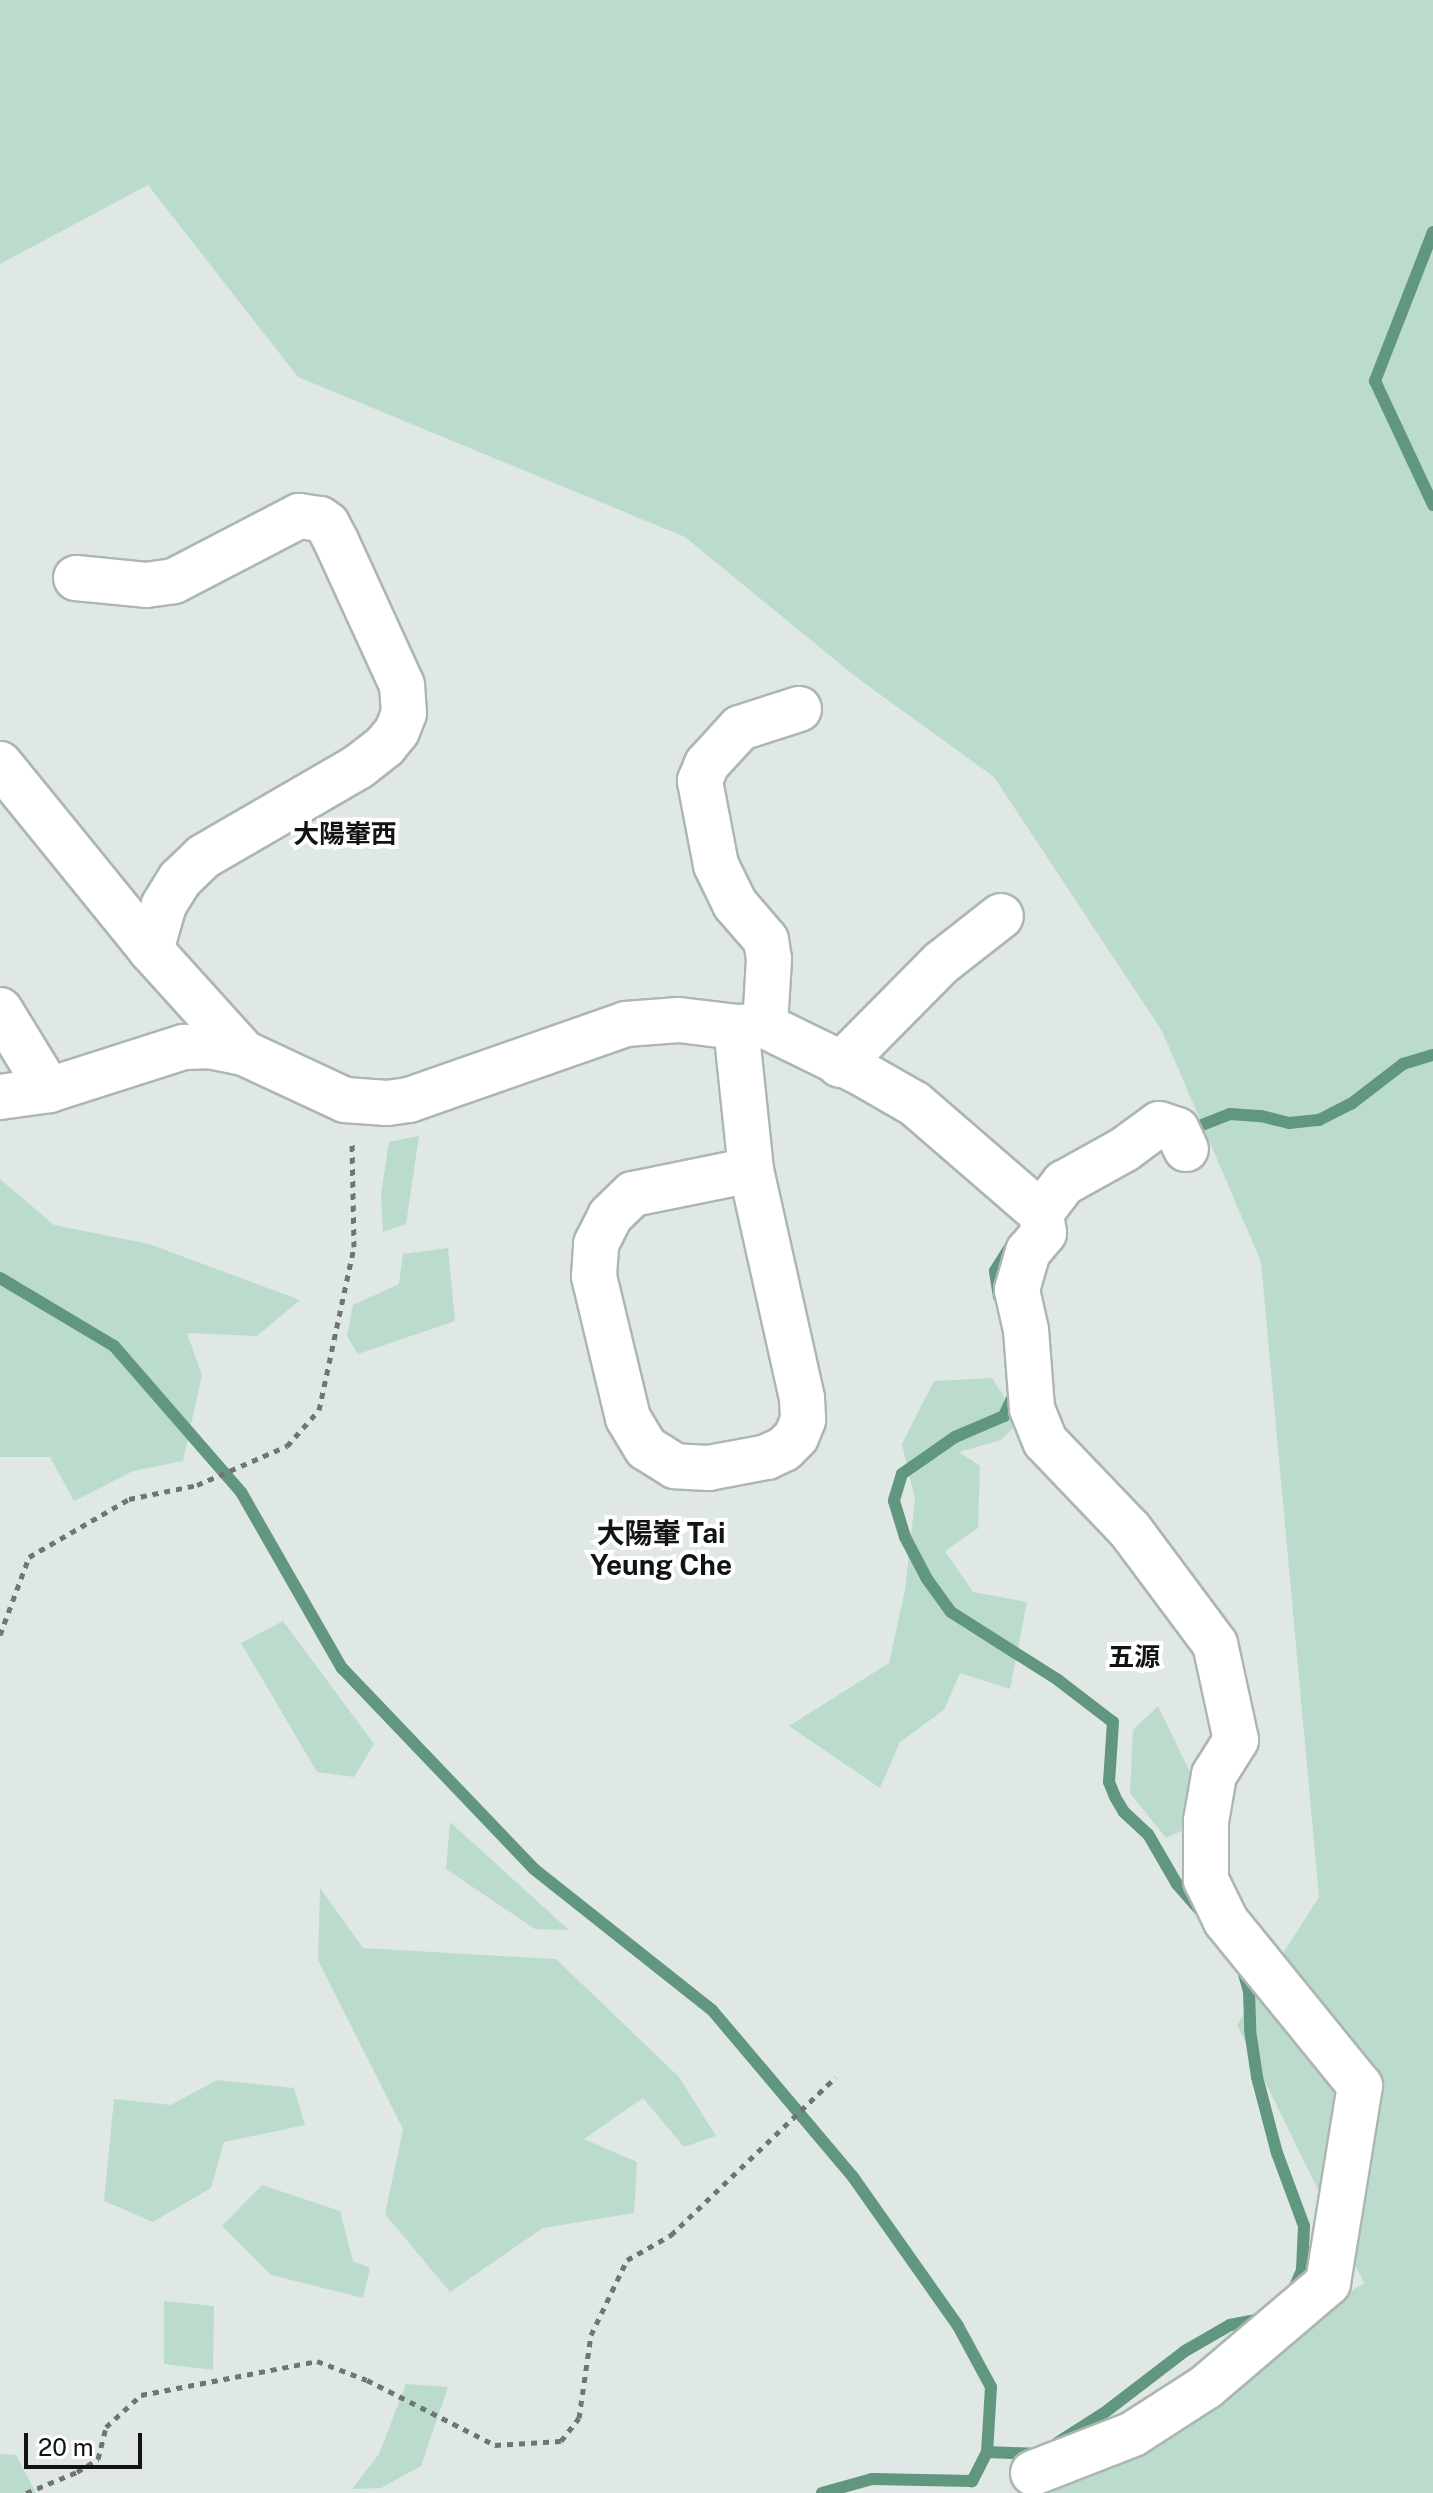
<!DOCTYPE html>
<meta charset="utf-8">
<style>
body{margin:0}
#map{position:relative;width:1433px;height:2493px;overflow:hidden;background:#dfe8e4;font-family:"Public Sans","Noto Sans TC",sans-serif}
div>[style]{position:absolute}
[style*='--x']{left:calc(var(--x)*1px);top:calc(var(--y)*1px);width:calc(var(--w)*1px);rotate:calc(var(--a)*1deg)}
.green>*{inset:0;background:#bbdccd}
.stream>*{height:12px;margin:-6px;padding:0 6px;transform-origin:6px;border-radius:6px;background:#61967f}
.path>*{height:5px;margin-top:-2.5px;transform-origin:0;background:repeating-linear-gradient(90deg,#707573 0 6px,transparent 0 12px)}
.roads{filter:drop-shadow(2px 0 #adb6b2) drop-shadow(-2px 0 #adb6b2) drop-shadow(0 2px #adb6b2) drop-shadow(0 -2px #adb6b2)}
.minor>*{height:44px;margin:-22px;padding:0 22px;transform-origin:22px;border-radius:22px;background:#fff}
span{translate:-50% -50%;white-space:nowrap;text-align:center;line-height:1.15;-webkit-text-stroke:8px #fff;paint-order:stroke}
.neighbourhood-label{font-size:26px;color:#111413;font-weight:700}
.quarter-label{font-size:28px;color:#111413;font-weight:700}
.scale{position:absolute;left:24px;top:2433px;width:118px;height:36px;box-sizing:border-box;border:4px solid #111413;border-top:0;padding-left:10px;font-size:24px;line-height:28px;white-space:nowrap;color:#111413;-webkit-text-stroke:6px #fff;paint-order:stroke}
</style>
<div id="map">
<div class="green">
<i style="clip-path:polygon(0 0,1433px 0,1433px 2493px,1040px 2493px,1364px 2283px,1237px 2025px,1319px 1897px,1261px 1262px,1162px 1031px,994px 777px,856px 677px,685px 537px,298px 377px,148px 185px,0 264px)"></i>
<i style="clip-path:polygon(419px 1136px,406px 1224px,383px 1232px,381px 1194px,389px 1142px)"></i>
<i style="clip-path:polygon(0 1179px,54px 1225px,149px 1244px,300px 1300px,257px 1336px,187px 1333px,202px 1375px,183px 1461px,133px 1471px,74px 1501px,50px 1457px,0 1457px)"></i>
<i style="clip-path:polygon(448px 1248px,455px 1321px,358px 1354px,347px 1336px,353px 1305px,399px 1284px,403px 1254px)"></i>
<i style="clip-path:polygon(992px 1378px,1020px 1421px,1001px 1440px,959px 1452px,980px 1466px,978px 1528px,945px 1551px,973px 1592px,1027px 1602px,1010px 1689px,960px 1673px,944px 1710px,900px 1742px,880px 1788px,789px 1726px,889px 1663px,905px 1590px,915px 1499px,902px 1444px,934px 1381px)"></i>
<i style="clip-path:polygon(283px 1621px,374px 1744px,354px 1777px,317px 1772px,241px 1643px)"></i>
<i style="clip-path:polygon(1158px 1706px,1202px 1797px,1198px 1823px,1166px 1838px,1130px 1793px,1133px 1730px)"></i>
<i style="clip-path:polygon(450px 1822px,569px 1930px,535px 1929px,446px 1869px)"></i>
<i style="clip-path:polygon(320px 1888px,363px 1948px,556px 1959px,679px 2077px,716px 2136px,684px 2147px,643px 2098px,584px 2139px,637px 2162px,634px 2213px,543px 2228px,450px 2292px,385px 2214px,403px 2129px,318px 1960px)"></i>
<i style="clip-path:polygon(217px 2080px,294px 2088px,305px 2125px,224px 2142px,211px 2188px,153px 2222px,104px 2201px,114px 2099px,171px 2105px)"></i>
<i style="clip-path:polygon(262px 2185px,340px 2211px,353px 2261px,370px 2268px,363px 2298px,271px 2275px,222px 2226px)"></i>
<i style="clip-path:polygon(164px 2301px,214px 2306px,213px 2370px,164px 2364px)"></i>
<i style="clip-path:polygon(406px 2384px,448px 2387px,421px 2466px,381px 2488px,352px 2489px,379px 2454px)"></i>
<i style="clip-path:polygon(0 2454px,16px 2455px,36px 2493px,0 2493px)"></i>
</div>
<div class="stream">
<i style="--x:1433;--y:232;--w:160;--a:111.3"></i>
<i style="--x:1375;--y:381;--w:137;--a:64.9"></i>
<i style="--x:1184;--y:1132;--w:49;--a:-21.4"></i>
<i style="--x:1230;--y:1114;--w:31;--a:4"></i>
<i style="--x:1261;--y:1116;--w:29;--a:14"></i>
<i style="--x:1289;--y:1123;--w:30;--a:-6"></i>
<i style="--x:1319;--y:1120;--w:36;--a:-27"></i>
<i style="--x:1351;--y:1104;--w:66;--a:-37.6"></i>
<i style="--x:1403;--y:1064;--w:31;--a:-17"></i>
<i style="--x:0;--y:1278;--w:133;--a:30.8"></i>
<i style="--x:114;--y:1346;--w:194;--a:49"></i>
<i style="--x:241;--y:1492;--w:203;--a:60.2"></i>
<i style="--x:342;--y:1668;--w:278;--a:46.3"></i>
<i style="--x:534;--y:1869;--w:227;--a:38.4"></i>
<i style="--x:712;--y:2010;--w:219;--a:49.8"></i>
<i style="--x:853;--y:2177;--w:182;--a:54.8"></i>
<i style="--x:958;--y:2326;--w:69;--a:61.6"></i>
<i style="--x:991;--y:2387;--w:65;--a:93.5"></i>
<i style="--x:987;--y:2452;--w:33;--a:117"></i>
<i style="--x:972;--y:2481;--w:100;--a:-178.9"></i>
<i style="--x:872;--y:2479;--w:52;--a:164.4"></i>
<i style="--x:999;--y:1297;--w:26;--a:-99"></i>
<i style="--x:995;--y:1271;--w:32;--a:-58"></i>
<i style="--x:1017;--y:1388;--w:31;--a:115"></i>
<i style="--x:1004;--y:1416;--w:53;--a:156.8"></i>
<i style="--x:955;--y:1437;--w:65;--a:145.1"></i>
<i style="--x:902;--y:1474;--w:28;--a:107"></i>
<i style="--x:894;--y:1501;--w:38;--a:73"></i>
<i style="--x:905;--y:1537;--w:47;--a:62.4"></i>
<i style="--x:927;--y:1579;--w:41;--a:54"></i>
<i style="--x:951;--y:1612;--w:127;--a:32.4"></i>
<i style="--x:1058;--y:1680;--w:69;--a:37.4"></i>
<i style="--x:1113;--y:1722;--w:60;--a:93.8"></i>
<i style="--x:1109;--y:1782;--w:16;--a:68"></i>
<i style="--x:1115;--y:1797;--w:17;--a:59"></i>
<i style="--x:1124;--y:1812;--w:33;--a:43"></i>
<i style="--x:1148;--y:1834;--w:58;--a:59.9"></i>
<i style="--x:1177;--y:1884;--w:40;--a:49"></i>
<i style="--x:1242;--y:1967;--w:26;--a:74"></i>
<i style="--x:1249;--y:1992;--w:38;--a:88"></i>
<i style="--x:1250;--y:2030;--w:48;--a:81.5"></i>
<i style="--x:1257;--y:2077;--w:79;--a:75.3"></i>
<i style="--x:1277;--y:2153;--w:78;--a:69.7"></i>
<i style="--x:1304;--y:2226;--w:44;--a:92.6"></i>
<i style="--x:1302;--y:2270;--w:25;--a:113"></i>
<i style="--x:1057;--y:2443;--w:56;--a:-32.6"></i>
<i style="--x:1104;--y:2413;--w:102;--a:-37.4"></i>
<i style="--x:1185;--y:2351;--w:52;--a:-30"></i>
<i style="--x:1230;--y:2325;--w:32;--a:-11"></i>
<i style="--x:987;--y:2452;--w:51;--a:2.2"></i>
</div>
<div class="path">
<i style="--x:0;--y:1635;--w:83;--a:-69.6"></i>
<i style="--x:29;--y:1557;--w:116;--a:-30.1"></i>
<i style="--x:129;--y:1499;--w:69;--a:-11.6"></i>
<i style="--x:197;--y:1485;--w:98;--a:-23.4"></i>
<i style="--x:287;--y:1446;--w:48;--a:-48.4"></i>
<i style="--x:319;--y:1410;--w:167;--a:-77.9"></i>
<i style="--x:354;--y:1247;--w:104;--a:-91.1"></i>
<i style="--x:26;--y:2493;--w:55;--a:-22.4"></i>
<i style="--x:77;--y:2472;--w:25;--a:-32"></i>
<i style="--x:98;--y:2459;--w:33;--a:-76"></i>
<i style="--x:106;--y:2427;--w:47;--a:-42.4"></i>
<i style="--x:141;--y:2395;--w:179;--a:-10.9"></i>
<i style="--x:317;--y:2361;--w:53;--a:20.8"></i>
<i style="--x:367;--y:2380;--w:144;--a:26.9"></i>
<i style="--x:495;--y:2445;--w:66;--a:-3.5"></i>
<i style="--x:561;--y:2441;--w:29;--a:-52"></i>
<i style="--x:579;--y:2418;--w:84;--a:-81.8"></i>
<i style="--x:591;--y:2335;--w:83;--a:-64.4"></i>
<i style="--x:627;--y:2260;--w:51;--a:-29.6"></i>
<i style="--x:671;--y:2235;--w:228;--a:-43.8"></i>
</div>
<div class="roads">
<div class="minor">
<i style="--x:76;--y:578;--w:70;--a:5.7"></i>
<i style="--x:146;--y:585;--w:28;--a:-8"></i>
<i style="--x:174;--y:581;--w:141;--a:-27.5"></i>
<i style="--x:299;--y:516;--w:21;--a:8"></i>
<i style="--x:320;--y:519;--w:9;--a:36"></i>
<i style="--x:327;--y:524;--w:19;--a:62"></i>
<i style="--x:336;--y:541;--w:158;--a:65.4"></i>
<i style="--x:402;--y:685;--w:28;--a:86"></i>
<i style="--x:404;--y:713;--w:19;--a:111"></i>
<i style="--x:397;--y:731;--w:19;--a:129"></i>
<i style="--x:385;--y:746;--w:34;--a:142"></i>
<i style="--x:358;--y:767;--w:179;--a:149.9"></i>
<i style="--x:203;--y:857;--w:32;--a:136"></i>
<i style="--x:180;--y:879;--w:31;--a:122"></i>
<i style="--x:164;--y:905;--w:47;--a:106.1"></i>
<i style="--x:0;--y:764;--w:240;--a:50.9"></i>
<i style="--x:151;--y:950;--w:139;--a:47.9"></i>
<i style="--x:0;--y:1010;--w:94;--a:58.5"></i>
<i style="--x:765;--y:1026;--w:67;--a:-86.6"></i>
<i style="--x:769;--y:959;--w:19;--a:-99"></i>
<i style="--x:766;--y:940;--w:48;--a:-130.7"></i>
<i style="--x:735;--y:904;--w:43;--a:-116"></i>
<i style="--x:716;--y:865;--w:86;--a:-100.8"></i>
<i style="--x:700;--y:781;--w:18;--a:-68"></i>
<i style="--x:707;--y:764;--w:49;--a:-47.5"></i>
<i style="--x:740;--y:728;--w:62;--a:-17.9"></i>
<i style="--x:736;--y:1027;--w:144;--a:84"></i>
<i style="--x:751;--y:1170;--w:234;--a:77.4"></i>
<i style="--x:802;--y:1398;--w:22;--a:87"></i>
<i style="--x:803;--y:1420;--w:18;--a:112"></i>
<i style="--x:796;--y:1437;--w:17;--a:135"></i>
<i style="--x:784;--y:1449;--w:19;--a:155"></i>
<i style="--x:767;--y:1457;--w:59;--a:169.3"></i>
<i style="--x:709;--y:1468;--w:34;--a:-177"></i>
<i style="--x:675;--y:1466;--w:34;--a:-148"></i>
<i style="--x:646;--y:1448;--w:35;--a:-121"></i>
<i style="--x:628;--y:1418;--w:146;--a:-103.5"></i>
<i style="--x:594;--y:1276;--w:32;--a:-86"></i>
<i style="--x:596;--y:1244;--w:31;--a:-63"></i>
<i style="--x:610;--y:1216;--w:32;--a:-44"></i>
<i style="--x:633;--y:1194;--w:120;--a:-11.5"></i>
<i style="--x:840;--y:1065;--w:144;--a:-45.3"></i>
<i style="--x:941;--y:963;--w:76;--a:-38.1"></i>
<i style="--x:0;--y:1097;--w:49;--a:-8.1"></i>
<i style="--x:49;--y:1090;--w:142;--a:-17.7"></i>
<i style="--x:184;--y:1047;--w:24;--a:-2"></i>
<i style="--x:208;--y:1046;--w:37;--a:11"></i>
<i style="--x:244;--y:1053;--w:111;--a:25"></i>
<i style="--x:345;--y:1100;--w:42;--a:4.1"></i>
<i style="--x:387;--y:1103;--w:22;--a:-8"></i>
<i style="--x:409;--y:1100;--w:230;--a:-19.3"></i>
<i style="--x:626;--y:1024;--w:53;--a:-4.3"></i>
<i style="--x:679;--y:1020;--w:57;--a:7"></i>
<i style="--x:736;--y:1027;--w:29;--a:-2"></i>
<i style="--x:765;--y:1026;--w:107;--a:26.1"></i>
<i style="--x:861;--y:1073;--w:62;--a:29.9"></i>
<i style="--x:915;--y:1104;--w:167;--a:40.9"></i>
<i style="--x:1033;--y:2473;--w:107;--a:-21.3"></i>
<i style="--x:1133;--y:2434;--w:87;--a:-32.8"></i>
<i style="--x:1206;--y:2387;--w:160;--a:-40.4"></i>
<i style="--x:1328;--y:2283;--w:200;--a:-80.8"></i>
<i style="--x:1360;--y:2086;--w:213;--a:-129.1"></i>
<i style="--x:1226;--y:1921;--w:46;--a:-116"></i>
<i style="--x:1206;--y:1880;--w:59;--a:-90"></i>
<i style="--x:1206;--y:1821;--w:47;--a:-80.1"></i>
<i style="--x:1214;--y:1775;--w:41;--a:-57.8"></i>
<i style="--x:1236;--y:1740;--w:98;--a:-102.3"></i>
<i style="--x:1215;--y:1644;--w:142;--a:-126.7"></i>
<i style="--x:1130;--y:1530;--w:123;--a:-133.7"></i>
<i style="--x:1045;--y:1441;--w:35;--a:-112"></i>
<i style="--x:1032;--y:1408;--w:78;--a:-94.4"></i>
<i style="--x:1026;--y:1330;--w:41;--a:-102.7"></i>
<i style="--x:1017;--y:1290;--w:40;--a:-74"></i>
<i style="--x:1028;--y:1252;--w:25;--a:-50"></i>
<i style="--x:1044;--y:1233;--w:20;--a:-99"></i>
<i style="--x:1041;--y:1213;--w:38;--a:-53"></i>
<i style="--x:1064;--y:1183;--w:70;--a:-29.1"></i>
<i style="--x:1125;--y:1149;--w:42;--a:-36.3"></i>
<i style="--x:1159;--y:1124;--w:19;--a:18"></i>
<i style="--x:1177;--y:1130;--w:21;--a:65"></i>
</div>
</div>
<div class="neighbourhood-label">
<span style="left:345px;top:834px">大陽輋西</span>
<span style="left:1134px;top:1657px">五源</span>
</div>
<div class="quarter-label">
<span style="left:661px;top:1549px">大陽輋 Tai<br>Yeung Che</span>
</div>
<div class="scale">20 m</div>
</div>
